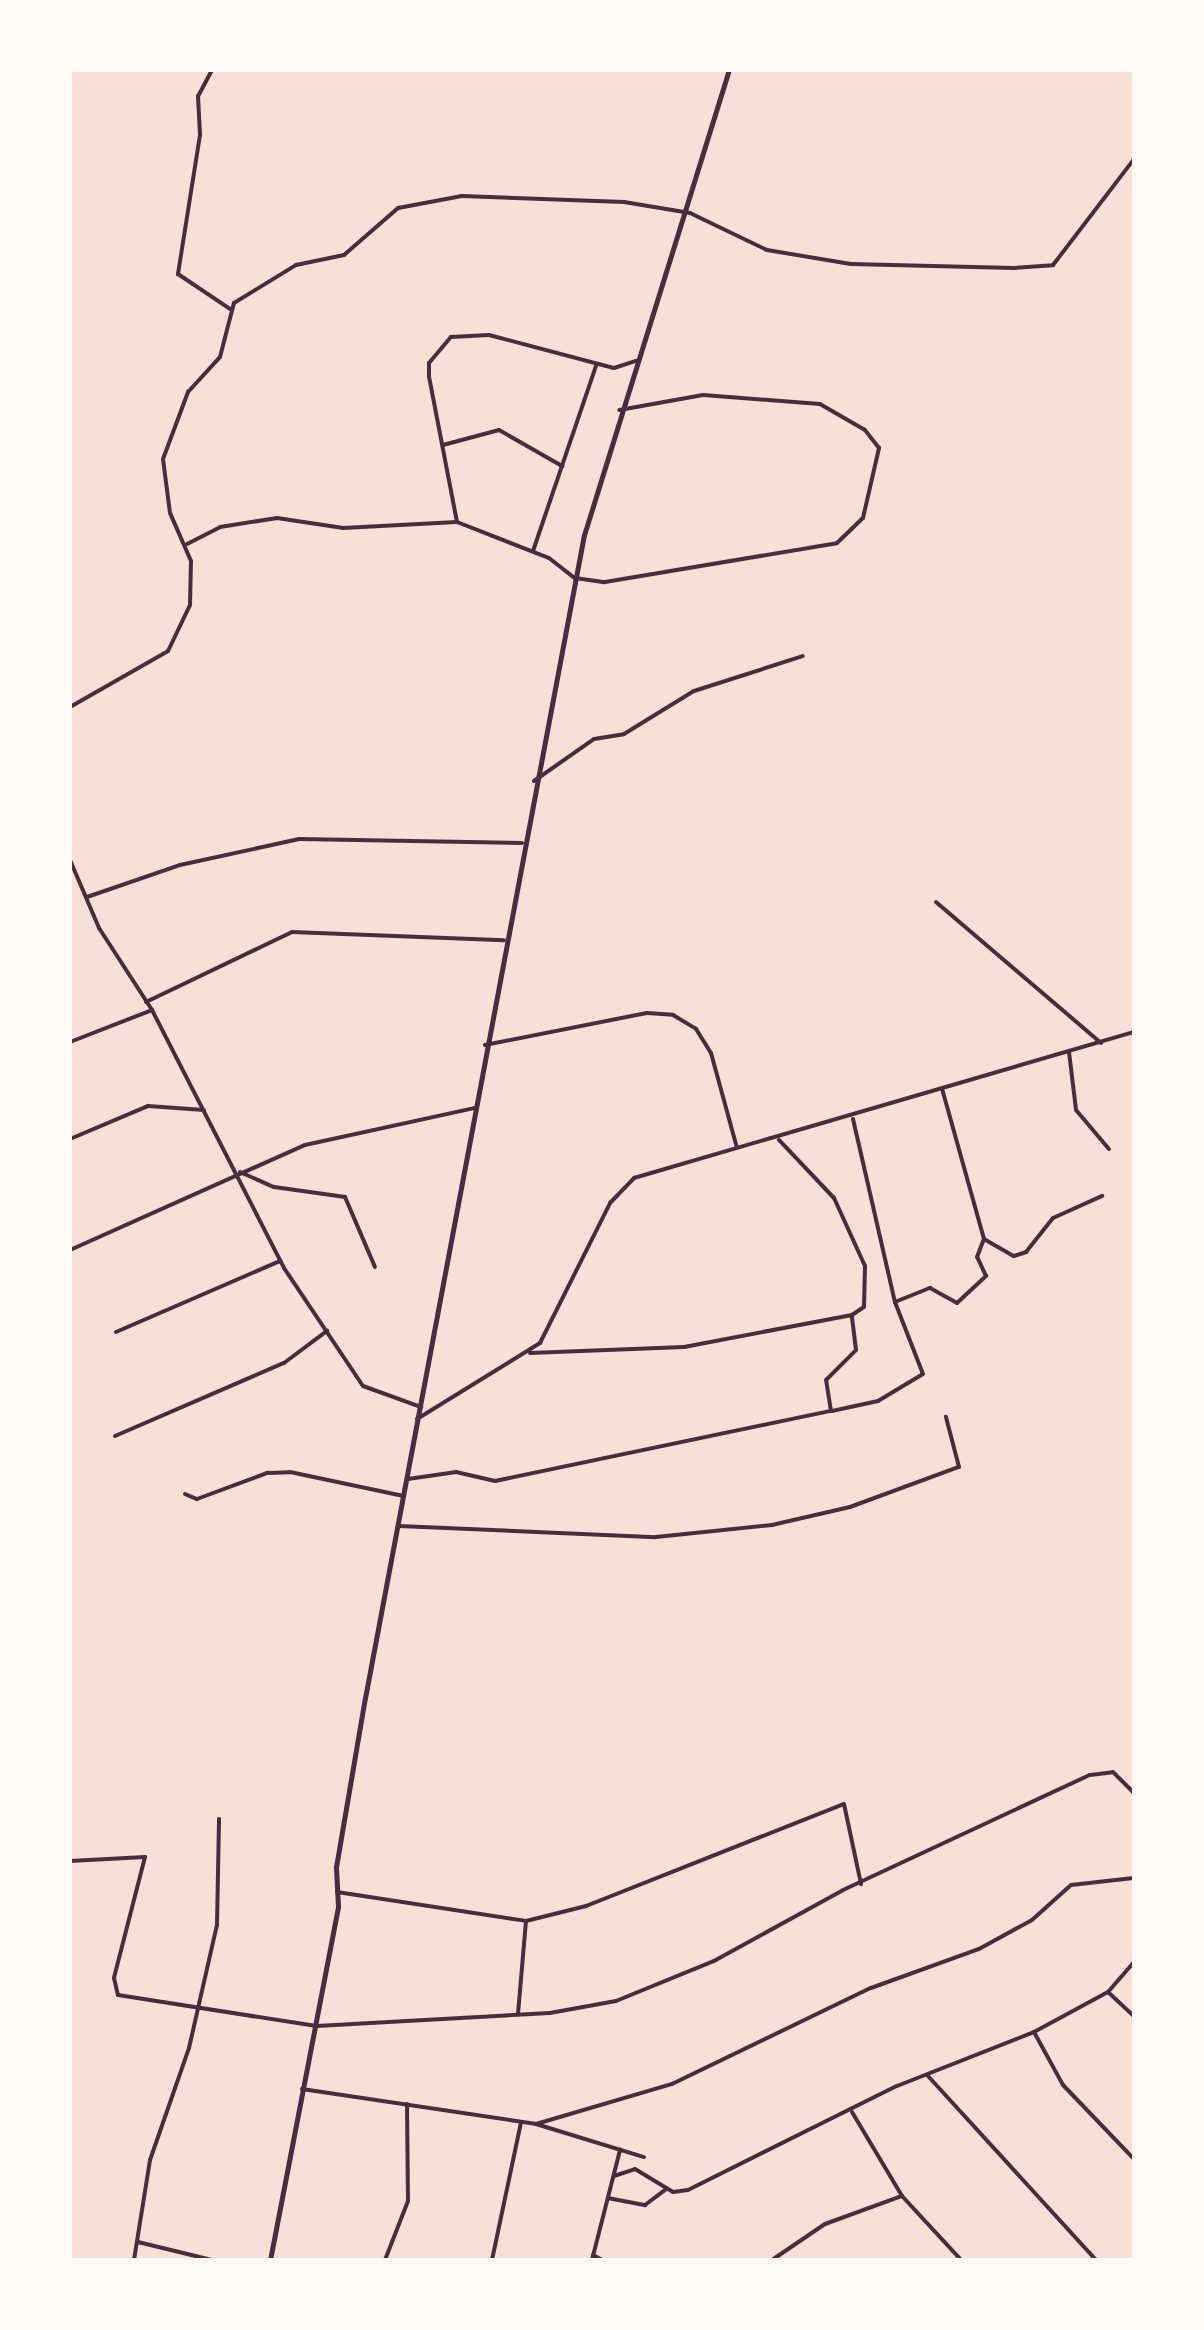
<!DOCTYPE html>
<style>
body{margin:0}
#map{position:relative;width:1204px;height:2330px;overflow:hidden;background:#f7e1d7;font-family:"Fira Sans",sans-serif}
div>[style]{position:absolute}
[style*='--x']{left:calc(var(--x)*1px);top:calc(var(--y)*1px);width:calc(var(--w)*1px);rotate:calc(var(--a)*1deg)}
.minor>*{height:4px;margin:-2px;padding:0 2px;transform-origin:2px;border-radius:2px;background:#4a2c40}
.tertiary>*{height:5px;margin:-2.5px;padding:0 2.5px;transform-origin:2.5px;border-radius:2.5px;background:#4a2c40}
span{translate:-50% -50%;white-space:nowrap;text-align:center;line-height:1.15;-webkit-text-stroke:6px #fffaf5;paint-order:stroke}
.frame{position:absolute;inset:0;border:72px solid #fffaf5;pointer-events:none}
</style>
<div id="map">
<div class="minor">
<i style="--x:212;--y:70;--w:30;--a:118"></i>
<i style="--x:198;--y:96;--w:39;--a:87"></i>
<i style="--x:200;--y:135;--w:141;--a:99"></i>
<i style="--x:178;--y:274;--w:63;--a:33.9"></i>
<i style="--x:443;--y:445;--w:58;--a:-15"></i>
<i style="--x:499;--y:430;--w:73;--a:29.7"></i>
<i style="--x:457;--y:522;--w:149;--a:-100.9"></i>
<i style="--x:429;--y:376;--w:13;--a:-90"></i>
<i style="--x:429;--y:363;--w:34;--a:-50"></i>
<i style="--x:451;--y:337;--w:38;--a:-3"></i>
<i style="--x:489;--y:335;--w:129;--a:14.8"></i>
<i style="--x:614;--y:368;--w:23;--a:-18"></i>
<i style="--x:187;--y:544;--w:37;--a:-27"></i>
<i style="--x:220;--y:527;--w:58;--a:-9"></i>
<i style="--x:277;--y:518;--w:67;--a:8.6"></i>
<i style="--x:343;--y:528;--w:114;--a:-3"></i>
<i style="--x:457;--y:522;--w:99;--a:21.4"></i>
<i style="--x:549;--y:558;--w:33;--a:38"></i>
<i style="--x:575;--y:578;--w:30;--a:8"></i>
<i style="--x:605;--y:582;--w:235;--a:-9.5"></i>
<i style="--x:837;--y:543;--w:36;--a:-44"></i>
<i style="--x:863;--y:518;--w:72;--a:-77.1"></i>
<i style="--x:879;--y:448;--w:23;--a:-128"></i>
<i style="--x:865;--y:430;--w:52;--a:-150"></i>
<i style="--x:820;--y:404;--w:117;--a:-175.6"></i>
<i style="--x:703;--y:395;--w:85;--a:169.9"></i>
<i style="--x:533;--y:551;--w:195;--a:-71.2"></i>
<i style="--x:70;--y:707;--w:113;--a:-29.7"></i>
<i style="--x:168;--y:651;--w:51;--a:-64.4"></i>
<i style="--x:190;--y:605;--w:44;--a:-88.7"></i>
<i style="--x:191;--y:561;--w:52;--a:-113.6"></i>
<i style="--x:170;--y:513;--w:54;--a:-97.4"></i>
<i style="--x:163;--y:459;--w:72;--a:-69.5"></i>
<i style="--x:188;--y:392;--w:47;--a:-47.6"></i>
<i style="--x:220;--y:357;--w:56;--a:-75.5"></i>
<i style="--x:234;--y:303;--w:73;--a:-31.5"></i>
<i style="--x:296;--y:265;--w:49;--a:-11.8"></i>
<i style="--x:344;--y:255;--w:72;--a:-41"></i>
<i style="--x:398;--y:208;--w:65;--a:-10.6"></i>
<i style="--x:462;--y:196;--w:162;--a:2.1"></i>
<i style="--x:624;--y:202;--w:67;--a:9.5"></i>
<i style="--x:690;--y:213;--w:85;--a:25.7"></i>
<i style="--x:767;--y:250;--w:85;--a:9.5"></i>
<i style="--x:851;--y:264;--w:163;--a:1.4"></i>
<i style="--x:1014;--y:268;--w:39;--a:-4"></i>
<i style="--x:1053;--y:265;--w:133;--a:-52.6"></i>
<i style="--x:70;--y:745;--w:24;--a:90"></i>
<i style="--x:534;--y:781;--w:73;--a:-35"></i>
<i style="--x:594;--y:739;--w:30;--a:-9"></i>
<i style="--x:624;--y:734;--w:82;--a:-31.6"></i>
<i style="--x:694;--y:691;--w:114;--a:-17.8"></i>
<i style="--x:70;--y:860;--w:74;--a:66.9"></i>
<i style="--x:99;--y:928;--w:98;--a:57.1"></i>
<i style="--x:152;--y:1010;--w:290;--a:62.9"></i>
<i style="--x:284;--y:1268;--w:142;--a:56.2"></i>
<i style="--x:363;--y:1386;--w:62;--a:19.9"></i>
<i style="--x:87;--y:897;--w:98;--a:-19"></i>
<i style="--x:180;--y:865;--w:122;--a:-12.3"></i>
<i style="--x:299;--y:839;--w:223;--a:1"></i>
<i style="--x:936;--y:902;--w:217;--a:40.5"></i>
<i style="--x:146;--y:1002;--w:162;--a:-25.6"></i>
<i style="--x:292;--y:932;--w:212;--a:2.2"></i>
<i style="--x:70;--y:1042;--w:88;--a:-21.3"></i>
<i style="--x:485;--y:1045;--w:165;--a:-11.2"></i>
<i style="--x:647;--y:1013;--w:26;--a:4"></i>
<i style="--x:673;--y:1015;--w:27;--a:31"></i>
<i style="--x:696;--y:1029;--w:28;--a:58"></i>
<i style="--x:711;--y:1053;--w:98;--a:74.7"></i>
<i style="--x:1069;--y:1052;--w:58;--a:83.1"></i>
<i style="--x:1076;--y:1110;--w:51;--a:49.8"></i>
<i style="--x:853;--y:1119;--w:188;--a:77.1"></i>
<i style="--x:895;--y:1302;--w:38;--a:-22"></i>
<i style="--x:930;--y:1288;--w:31;--a:29"></i>
<i style="--x:957;--y:1303;--w:40;--a:-43"></i>
<i style="--x:986;--y:1276;--w:21;--a:-115"></i>
<i style="--x:977;--y:1257;--w:19;--a:-69"></i>
<i style="--x:984;--y:1239;--w:156;--a:-105.6"></i>
<i style="--x:70;--y:1139;--w:85;--a:-22.9"></i>
<i style="--x:148;--y:1106;--w:56;--a:4.1"></i>
<i style="--x:240;--y:1172;--w:37;--a:24"></i>
<i style="--x:274;--y:1187;--w:72;--a:8"></i>
<i style="--x:345;--y:1197;--w:76;--a:66.8"></i>
<i style="--x:984;--y:1239;--w:34;--a:30"></i>
<i style="--x:1014;--y:1256;--w:13;--a:-18"></i>
<i style="--x:1026;--y:1252;--w:43;--a:-51.5"></i>
<i style="--x:1053;--y:1218;--w:54;--a:-24.2"></i>
<i style="--x:70;--y:1250;--w:257;--a:-24.1"></i>
<i style="--x:305;--y:1145;--w:173;--a:-12.3"></i>
<i style="--x:116;--y:1332;--w:179;--a:-23.4"></i>
<i style="--x:530;--y:1353;--w:154;--a:-2.2"></i>
<i style="--x:684;--y:1347;--w:171;--a:-10.8"></i>
<i style="--x:832;--y:1411;--w:47;--a:-12.3"></i>
<i style="--x:878;--y:1401;--w:52;--a:-31"></i>
<i style="--x:923;--y:1374;--w:77;--a:-111.3"></i>
<i style="--x:417;--y:1419;--w:145;--a:-31.7"></i>
<i style="--x:540;--y:1343;--w:157;--a:-63.4"></i>
<i style="--x:610;--y:1203;--w:35;--a:-46"></i>
<i style="--x:634;--y:1178;--w:521;--a:-16.28"></i>
<i style="--x:115;--y:1436;--w:184;--a:-23.4"></i>
<i style="--x:284;--y:1363;--w:54;--a:-36.7"></i>
<i style="--x:408;--y:1479;--w:49;--a:-8.3"></i>
<i style="--x:456;--y:1472;--w:40;--a:13"></i>
<i style="--x:495;--y:1481;--w:343;--a:-11.8"></i>
<i style="--x:831;--y:1411;--w:31;--a:-99"></i>
<i style="--x:826;--y:1380;--w:42;--a:-45"></i>
<i style="--x:856;--y:1350;--w:35;--a:-97"></i>
<i style="--x:852;--y:1315;--w:14;--a:-34"></i>
<i style="--x:864;--y:1307;--w:41;--a:-88.6"></i>
<i style="--x:865;--y:1266;--w:75;--a:-114.5"></i>
<i style="--x:834;--y:1198;--w:80;--a:-133.5"></i>
<i style="--x:185;--y:1494;--w:13;--a:23"></i>
<i style="--x:197;--y:1499;--w:75;--a:-20.4"></i>
<i style="--x:267;--y:1473;--w:23;--a:-2"></i>
<i style="--x:290;--y:1472;--w:116;--a:11.9"></i>
<i style="--x:399;--y:1526;--w:257;--a:2.5"></i>
<i style="--x:656;--y:1537;--w:117;--a:-5.9"></i>
<i style="--x:772;--y:1525;--w:80;--a:-13"></i>
<i style="--x:850;--y:1507;--w:116;--a:-20.2"></i>
<i style="--x:959;--y:1467;--w:52;--a:-104.6"></i>
<i style="--x:70;--y:1861;--w:75;--a:-3.1"></i>
<i style="--x:145;--y:1857;--w:125;--a:104.4"></i>
<i style="--x:114;--y:1978;--w:17;--a:77"></i>
<i style="--x:118;--y:1995;--w:201;--a:8.9"></i>
<i style="--x:317;--y:2026;--w:233;--a:-3.2"></i>
<i style="--x:550;--y:2013;--w:67;--a:-10.3"></i>
<i style="--x:616;--y:2001;--w:106;--a:-22.2"></i>
<i style="--x:714;--y:1961;--w:147;--a:-28.8"></i>
<i style="--x:843;--y:1890;--w:272;--a:-25"></i>
<i style="--x:1090;--y:1775;--w:23;--a:-7"></i>
<i style="--x:1113;--y:1772;--w:30;--a:45"></i>
<i style="--x:337;--y:1892;--w:191;--a:8.7"></i>
<i style="--x:526;--y:1921;--w:62;--a:-14"></i>
<i style="--x:586;--y:1906;--w:277;--a:-21.6"></i>
<i style="--x:844;--y:1804;--w:82;--a:78"></i>
<i style="--x:1108;--y:1992;--w:35;--a:43"></i>
<i style="--x:518;--y:2014;--w:93;--a:-85.1"></i>
<i style="--x:1034;--y:2032;--w:84;--a:-28.4"></i>
<i style="--x:1108;--y:1992;--w:40;--a:-49"></i>
<i style="--x:928;--y:2076;--w:249;--a:47.6"></i>
<i style="--x:302;--y:2089;--w:237;--a:8.5"></i>
<i style="--x:536;--y:2124;--w:113;--a:17"></i>
<i style="--x:852;--y:2112;--w:98;--a:59.2"></i>
<i style="--x:902;--y:2196;--w:87;--a:47.3"></i>
<i style="--x:536;--y:2124;--w:142;--a:-16.4"></i>
<i style="--x:672;--y:2084;--w:221;--a:-25.8"></i>
<i style="--x:871;--y:1988;--w:115;--a:-19.9"></i>
<i style="--x:979;--y:1949;--w:60;--a:-28.7"></i>
<i style="--x:1032;--y:1920;--w:52;--a:-41.9"></i>
<i style="--x:1071;--y:1885;--w:63;--a:-6.3"></i>
<i style="--x:614;--y:2176;--w:22;--a:-18"></i>
<i style="--x:635;--y:2169;--w:44;--a:31.2"></i>
<i style="--x:673;--y:2192;--w:15;--a:-8"></i>
<i style="--x:688;--y:2190;--w:233;--a:-26.5"></i>
<i style="--x:897;--y:2086;--w:147;--a:-21.5"></i>
<i style="--x:1034;--y:2032;--w:60;--a:61.3"></i>
<i style="--x:1063;--y:2085;--w:103;--a:46.2"></i>
<i style="--x:608;--y:2198;--w:38;--a:11"></i>
<i style="--x:645;--y:2205;--w:26;--a:-37"></i>
<i style="--x:138;--y:2242;--w:76;--a:13.7"></i>
<i style="--x:593;--y:2255;--w:10;--a:29"></i>
<i style="--x:134;--y:2260;--w:101;--a:-80.9"></i>
<i style="--x:150;--y:2160;--w:119;--a:-70.8"></i>
<i style="--x:189;--y:2048;--w:126;--a:-77.2"></i>
<i style="--x:217;--y:1925;--w:106;--a:-88.9"></i>
<i style="--x:385;--y:2260;--w:63;--a:-68.7"></i>
<i style="--x:408;--y:2201;--w:97;--a:-90.6"></i>
<i style="--x:492;--y:2260;--w:141;--a:-78.1"></i>
<i style="--x:592;--y:2260;--w:114;--a:-75.7"></i>
<i style="--x:772;--y:2260;--w:64;--a:-34.2"></i>
<i style="--x:825;--y:2224;--w:82;--a:-20"></i>
</div>
<div class="tertiary">
<i style="--x:270;--y:2260;--w:360;--a:-79.1"></i>
<i style="--x:338;--y:1906;--w:39;--a:-93"></i>
<i style="--x:336;--y:1867;--w:171;--a:-80.3"></i>
<i style="--x:365;--y:1698;--w:1183;--a:-79.34"></i>
<i style="--x:584;--y:535;--w:487;--a:-72.7"></i>
</div>
<div class="frame"></div>
</div>
